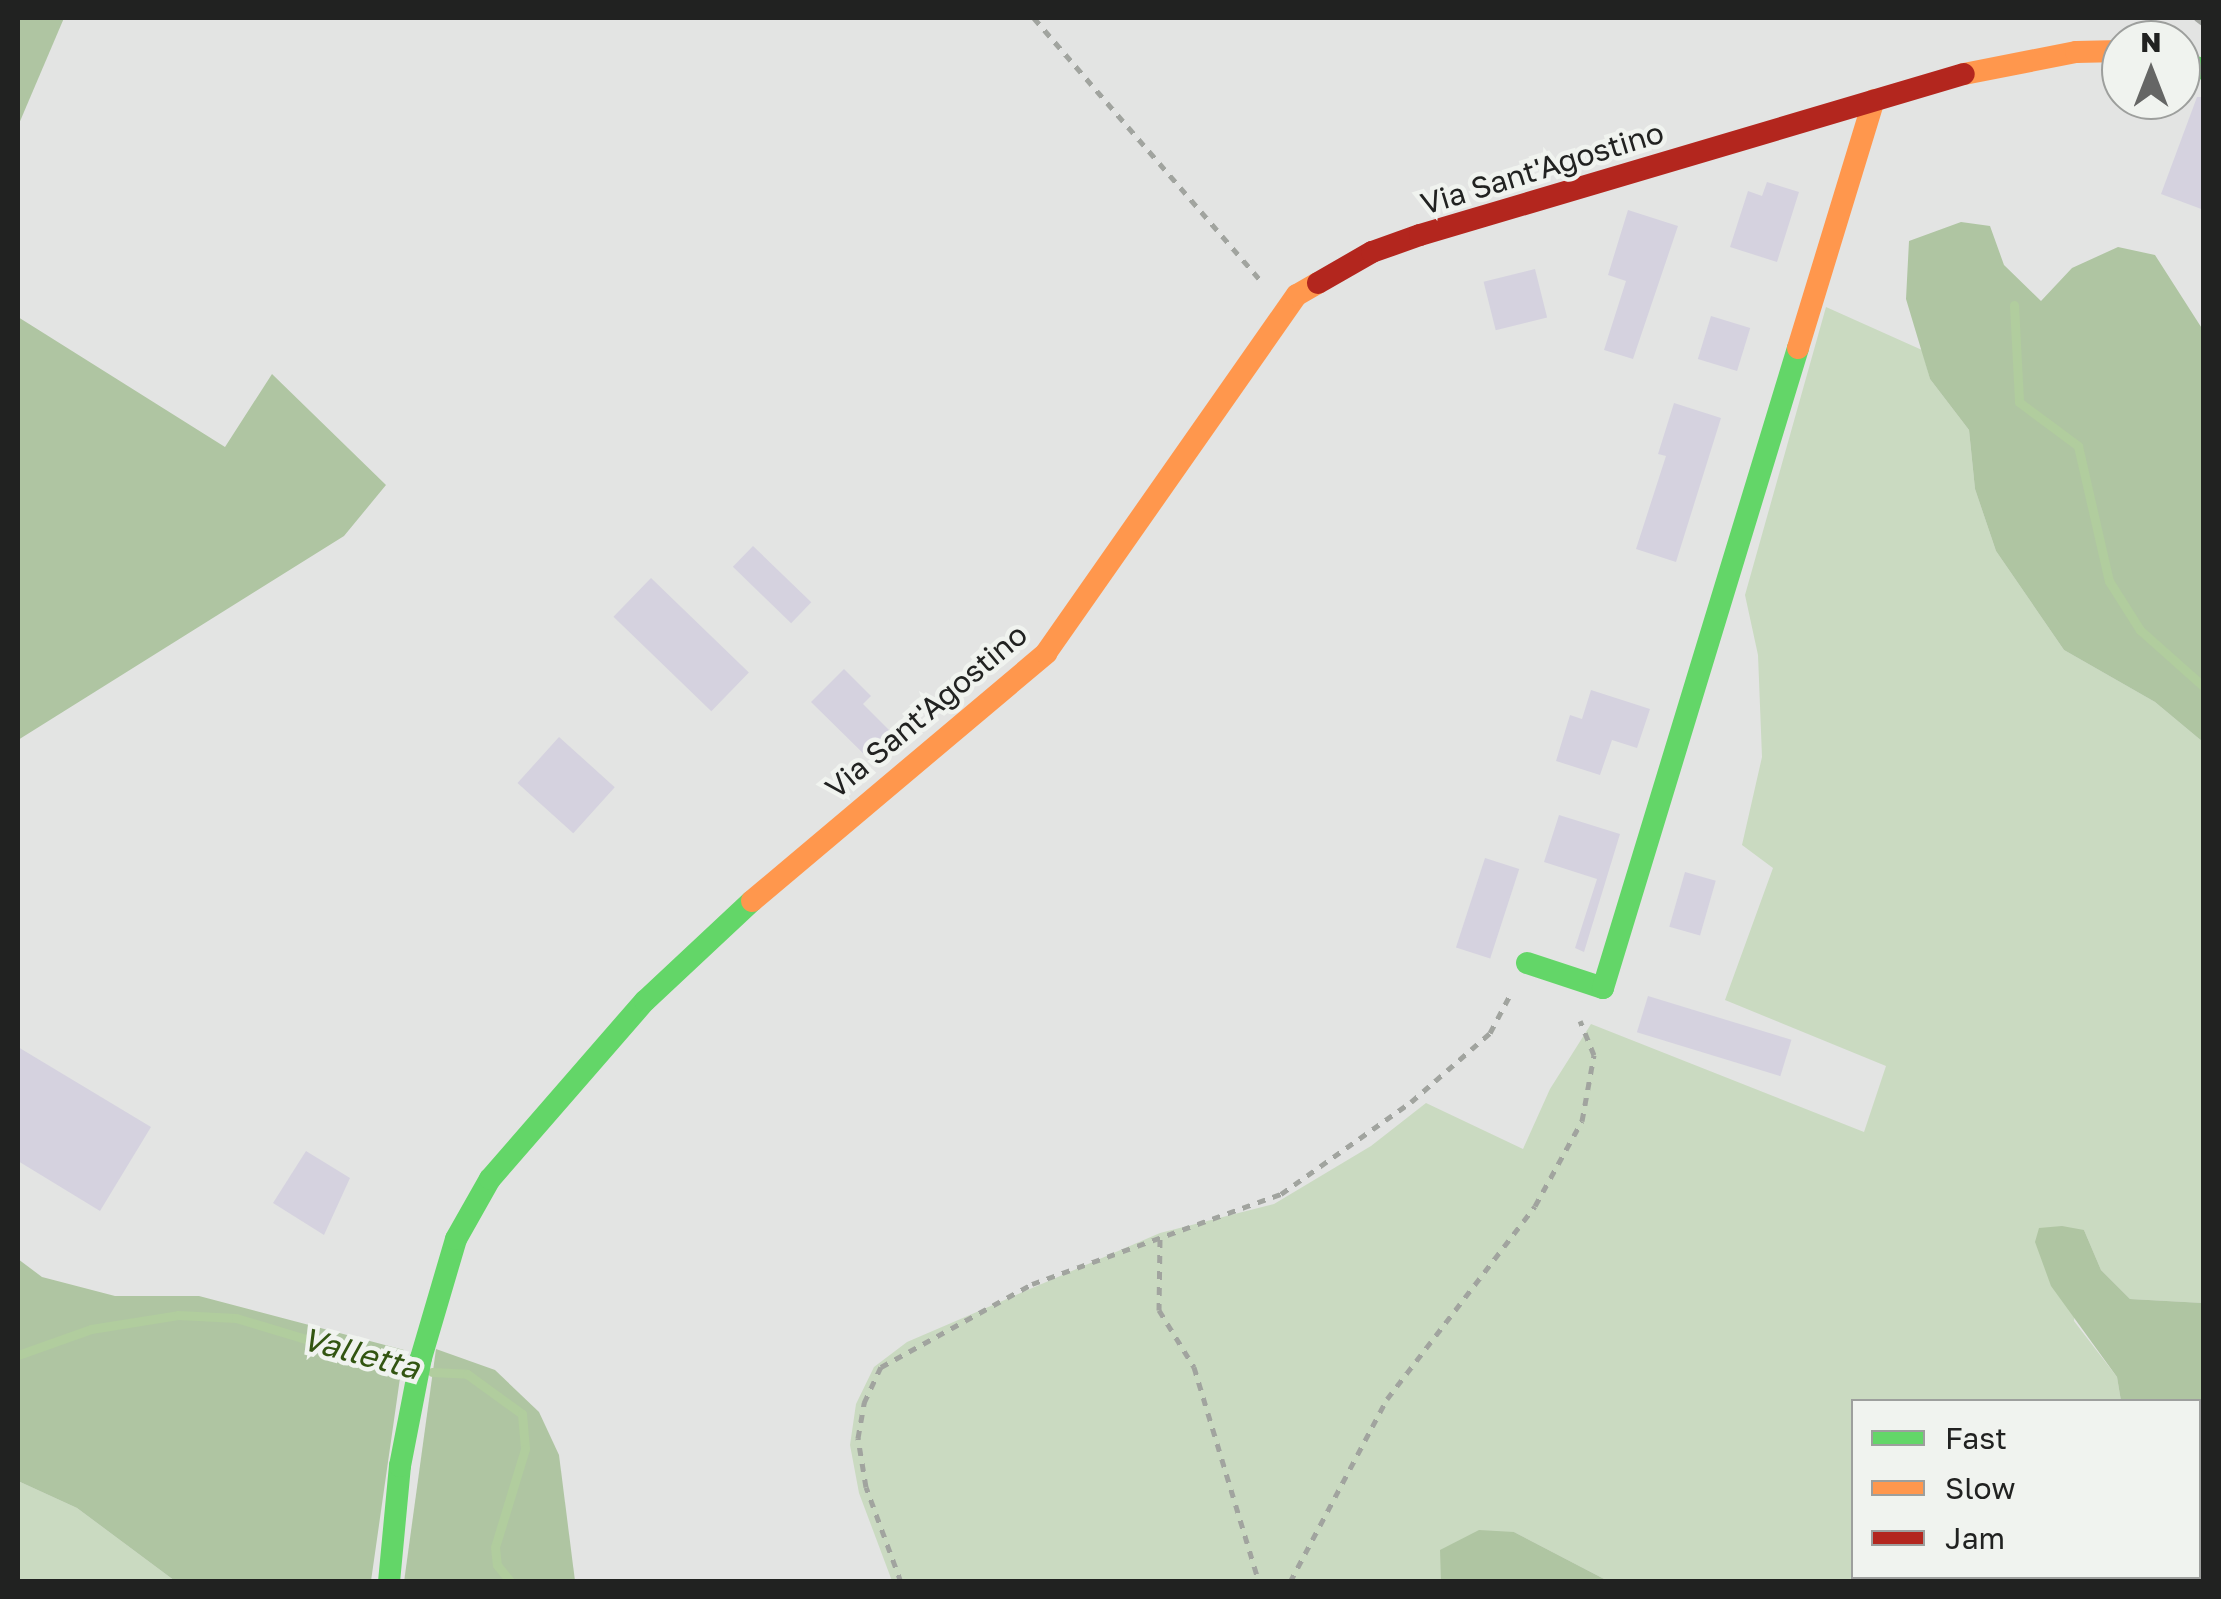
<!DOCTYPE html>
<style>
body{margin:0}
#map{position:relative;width:2221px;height:1599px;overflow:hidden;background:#e3e4e3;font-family:"Golos Text",sans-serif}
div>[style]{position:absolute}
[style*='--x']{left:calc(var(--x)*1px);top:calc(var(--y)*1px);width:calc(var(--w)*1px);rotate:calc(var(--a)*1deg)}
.green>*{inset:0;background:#cadac1}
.forest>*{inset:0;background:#afc5a2}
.stream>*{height:9px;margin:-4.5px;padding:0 4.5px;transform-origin:4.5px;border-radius:4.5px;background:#b1cd9e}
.building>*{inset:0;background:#d5d2df;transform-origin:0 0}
.path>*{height:5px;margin-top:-2.5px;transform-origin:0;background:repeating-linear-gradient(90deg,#a1a49f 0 8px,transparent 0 16px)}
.fast>*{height:22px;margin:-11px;padding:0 11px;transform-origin:11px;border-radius:11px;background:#63d668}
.slow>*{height:22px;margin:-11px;padding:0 11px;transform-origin:11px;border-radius:11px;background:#ff974d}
.jam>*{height:22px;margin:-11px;padding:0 11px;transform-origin:11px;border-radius:11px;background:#b3261e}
span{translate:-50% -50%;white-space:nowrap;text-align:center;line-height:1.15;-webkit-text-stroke:9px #f0f3ef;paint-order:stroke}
.street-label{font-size:30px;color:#212221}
.water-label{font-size:32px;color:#325511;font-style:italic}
.frame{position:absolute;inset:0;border:20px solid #212221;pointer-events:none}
.legend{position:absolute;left:1851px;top:1399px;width:350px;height:180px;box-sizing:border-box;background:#f0f3ef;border:2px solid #9d9f9d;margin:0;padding:12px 18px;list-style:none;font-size:30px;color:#212221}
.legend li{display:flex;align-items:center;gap:20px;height:50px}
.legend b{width:50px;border:2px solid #9d9f9d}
.north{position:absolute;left:2101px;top:20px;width:100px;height:100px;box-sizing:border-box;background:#f0f3ef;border:2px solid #9d9f9d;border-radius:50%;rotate:0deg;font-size:28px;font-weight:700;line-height:40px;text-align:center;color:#212221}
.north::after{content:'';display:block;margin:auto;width:35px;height:45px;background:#656665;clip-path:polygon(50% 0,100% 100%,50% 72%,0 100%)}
</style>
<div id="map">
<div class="green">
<i style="clip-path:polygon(1826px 307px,1922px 350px,1930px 379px,1969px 430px,1975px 489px,1996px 551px,2064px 650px,2155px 702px,2203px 742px,2203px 1303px,2130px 1299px,2101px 1270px,2084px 1230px,2074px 1321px,2117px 1377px,2121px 1401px,1854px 1402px,1854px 1576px,2198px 1576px,2199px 1519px,2204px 1568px,2197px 1581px,1608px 1581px,1514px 1532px,1441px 1581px,892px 1581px,859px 1493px,850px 1445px,856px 1404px,874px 1367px,907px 1342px,1160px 1233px,1274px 1204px,1371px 1146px,1426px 1103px,1523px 1149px,1550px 1089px,1591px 1024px,1864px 1132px,1886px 1066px,1725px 1000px,1773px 868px,1742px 845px,1762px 757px,1758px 655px,1745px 595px)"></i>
<i style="clip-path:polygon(18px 1481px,77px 1508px,175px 1581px,18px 1582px)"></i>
</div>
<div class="forest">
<i style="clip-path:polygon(18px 18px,64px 18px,18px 126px)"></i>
<i style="clip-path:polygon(1961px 222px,1990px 226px,2004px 265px,2041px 301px,2072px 268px,2118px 247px,2155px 255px,2203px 330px,2203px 742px,2155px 702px,2064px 650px,1996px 551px,1975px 489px,1969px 430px,1930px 379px,1906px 299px,1909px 241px)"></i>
<i style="clip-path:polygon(18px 317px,225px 447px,272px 374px,386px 485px,344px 536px,18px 740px)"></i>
<i style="clip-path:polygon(2062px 1226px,2084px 1230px,2101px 1270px,2130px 1299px,2203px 1303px,2203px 1540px,2198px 1402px,2121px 1401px,2117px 1377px,2051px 1286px,2035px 1242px,2039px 1228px)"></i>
<i style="clip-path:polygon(18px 1259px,42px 1277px,115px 1296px,199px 1296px,404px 1350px,371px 1581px,175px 1581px,77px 1508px,18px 1481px)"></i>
<i style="clip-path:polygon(436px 1349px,495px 1370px,539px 1412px,559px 1455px,575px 1581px,404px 1582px)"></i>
<i style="clip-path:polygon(1479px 1530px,1514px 1532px,1608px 1581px,1441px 1581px,1440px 1550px)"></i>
</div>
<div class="stream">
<i style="--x:2014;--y:305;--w:97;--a:87"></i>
<i style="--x:2019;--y:402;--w:74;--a:36.7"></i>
<i style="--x:2078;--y:446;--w:139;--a:77.1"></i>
<i style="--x:2109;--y:581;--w:58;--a:57.7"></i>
<i style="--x:2140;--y:630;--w:86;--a:41.7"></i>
<i style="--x:18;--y:1355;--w:77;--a:-19.6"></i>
<i style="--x:91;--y:1329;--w:88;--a:-9.1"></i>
<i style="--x:178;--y:1315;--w:58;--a:3"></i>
<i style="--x:236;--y:1318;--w:173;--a:16.8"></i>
<i style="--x:432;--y:1372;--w:35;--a:3"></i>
<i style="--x:467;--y:1374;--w:68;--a:36"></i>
<i style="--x:522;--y:1414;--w:35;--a:85"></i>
<i style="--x:525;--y:1449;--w:102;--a:107"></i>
<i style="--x:495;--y:1547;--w:18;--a:84"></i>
<i style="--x:497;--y:1565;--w:22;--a:51"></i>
</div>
<div class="building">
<i style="clip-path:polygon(2197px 97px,2204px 97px,2204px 210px,2161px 194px)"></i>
<i style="clip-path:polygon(1767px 182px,1799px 192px,1777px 262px,1730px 247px,1748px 191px,1762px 196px)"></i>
<i style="clip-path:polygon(1628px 210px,1678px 226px,1633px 359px,1604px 350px,1626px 281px,1608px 275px)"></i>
<i style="left:1535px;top:269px;width:50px;height:53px;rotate:76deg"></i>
<i style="left:1711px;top:316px;width:41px;height:45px;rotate:17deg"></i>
<i style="clip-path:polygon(1674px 403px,1721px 418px,1676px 562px,1636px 549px,1666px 456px,1658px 454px)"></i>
<i style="left:753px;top:546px;width:81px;height:29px;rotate:44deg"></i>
<i style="left:651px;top:578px;width:136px;height:54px;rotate:44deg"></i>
<i style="clip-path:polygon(844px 669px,871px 696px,863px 704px,898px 739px,871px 761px,811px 702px)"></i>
<i style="clip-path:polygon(1591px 690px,1650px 709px,1637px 748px,1612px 740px,1600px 775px,1556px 761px,1570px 715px,1582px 719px)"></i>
<i style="left:559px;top:737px;width:75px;height:62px;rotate:42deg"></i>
<i style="clip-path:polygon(1559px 815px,1620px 834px,1584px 952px,1575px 948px,1597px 879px,1544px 862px)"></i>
<i style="left:1485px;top:858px;width:36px;height:94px;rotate:18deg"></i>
<i style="left:1685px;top:872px;width:32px;height:57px;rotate:16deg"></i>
<i style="left:1648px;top:996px;width:150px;height:38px;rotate:17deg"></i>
<i style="clip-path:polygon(18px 1047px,151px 1127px,100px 1211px,18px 1161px)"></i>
<i style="clip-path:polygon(306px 1151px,350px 1178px,324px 1235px,273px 1203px)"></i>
</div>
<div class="path">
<i style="--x:1034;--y:18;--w:346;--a:49.2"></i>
<i style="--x:2196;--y:18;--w:10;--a:37"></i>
<i style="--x:1160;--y:1239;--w:71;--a:90.8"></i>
<i style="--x:1159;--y:1310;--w:67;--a:58.4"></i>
<i style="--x:1194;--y:1367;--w:225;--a:73.2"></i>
<i style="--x:901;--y:1582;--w:101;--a:-110.2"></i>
<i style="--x:866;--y:1487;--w:50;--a:-99.3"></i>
<i style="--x:858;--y:1438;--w:36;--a:-80"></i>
<i style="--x:864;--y:1403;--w:40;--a:-65"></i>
<i style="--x:881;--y:1367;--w:172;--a:-28.8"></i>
<i style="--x:1032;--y:1284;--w:265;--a:-19.9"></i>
<i style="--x:1281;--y:1194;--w:159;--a:-35.3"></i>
<i style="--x:1411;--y:1102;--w:105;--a:-41.1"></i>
<i style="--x:1490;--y:1033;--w:41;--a:-62.2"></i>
<i style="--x:1290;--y:1582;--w:207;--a:-62.1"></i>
<i style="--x:1387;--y:1399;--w:243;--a:-52.5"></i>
<i style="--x:1535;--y:1206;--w:97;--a:-61.1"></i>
<i style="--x:1582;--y:1121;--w:67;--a:-79.7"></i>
<i style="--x:1594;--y:1055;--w:37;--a:-112"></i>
</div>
<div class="fast">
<i style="--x:2181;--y:64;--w:24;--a:12"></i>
<i style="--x:1527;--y:963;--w:80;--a:18.2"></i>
<i style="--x:1603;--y:988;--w:669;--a:-73.05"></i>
<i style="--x:389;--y:1582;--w:117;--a:-84.6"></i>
<i style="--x:400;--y:1466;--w:110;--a:-79"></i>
<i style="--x:421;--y:1358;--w:124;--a:-73.6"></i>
<i style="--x:456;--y:1239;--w:69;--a:-60.5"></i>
<i style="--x:490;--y:1179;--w:236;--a:-49"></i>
<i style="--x:645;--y:1001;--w:146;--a:-43.1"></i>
</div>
<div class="slow">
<i style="--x:1964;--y:74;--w:114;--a:-11.1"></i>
<i style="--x:2076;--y:52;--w:45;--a:-1.3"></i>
<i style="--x:1798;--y:348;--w:259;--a:-73"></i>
<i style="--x:752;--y:901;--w:385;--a:-40.1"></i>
<i style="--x:1046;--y:653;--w:437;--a:-55"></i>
<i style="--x:1297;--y:295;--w:24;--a:-30"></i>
</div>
<div class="jam">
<i style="--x:1318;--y:283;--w:62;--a:-29.9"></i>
<i style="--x:1372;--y:252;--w:51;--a:-19.5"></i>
<i style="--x:1420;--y:235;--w:567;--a:-16.49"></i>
</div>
<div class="street-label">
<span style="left:1542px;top:168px;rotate:-17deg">Via Sant'Agostino</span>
<span style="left:926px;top:711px;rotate:-40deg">Via Sant'Agostino</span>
</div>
<div class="water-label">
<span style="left:361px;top:1353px;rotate:15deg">Valletta</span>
</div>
<div class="frame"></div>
<ul class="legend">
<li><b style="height:12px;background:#63d668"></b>Fast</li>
<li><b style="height:12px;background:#ff974d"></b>Slow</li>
<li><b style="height:12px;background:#b3261e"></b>Jam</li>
</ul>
<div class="north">N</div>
</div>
